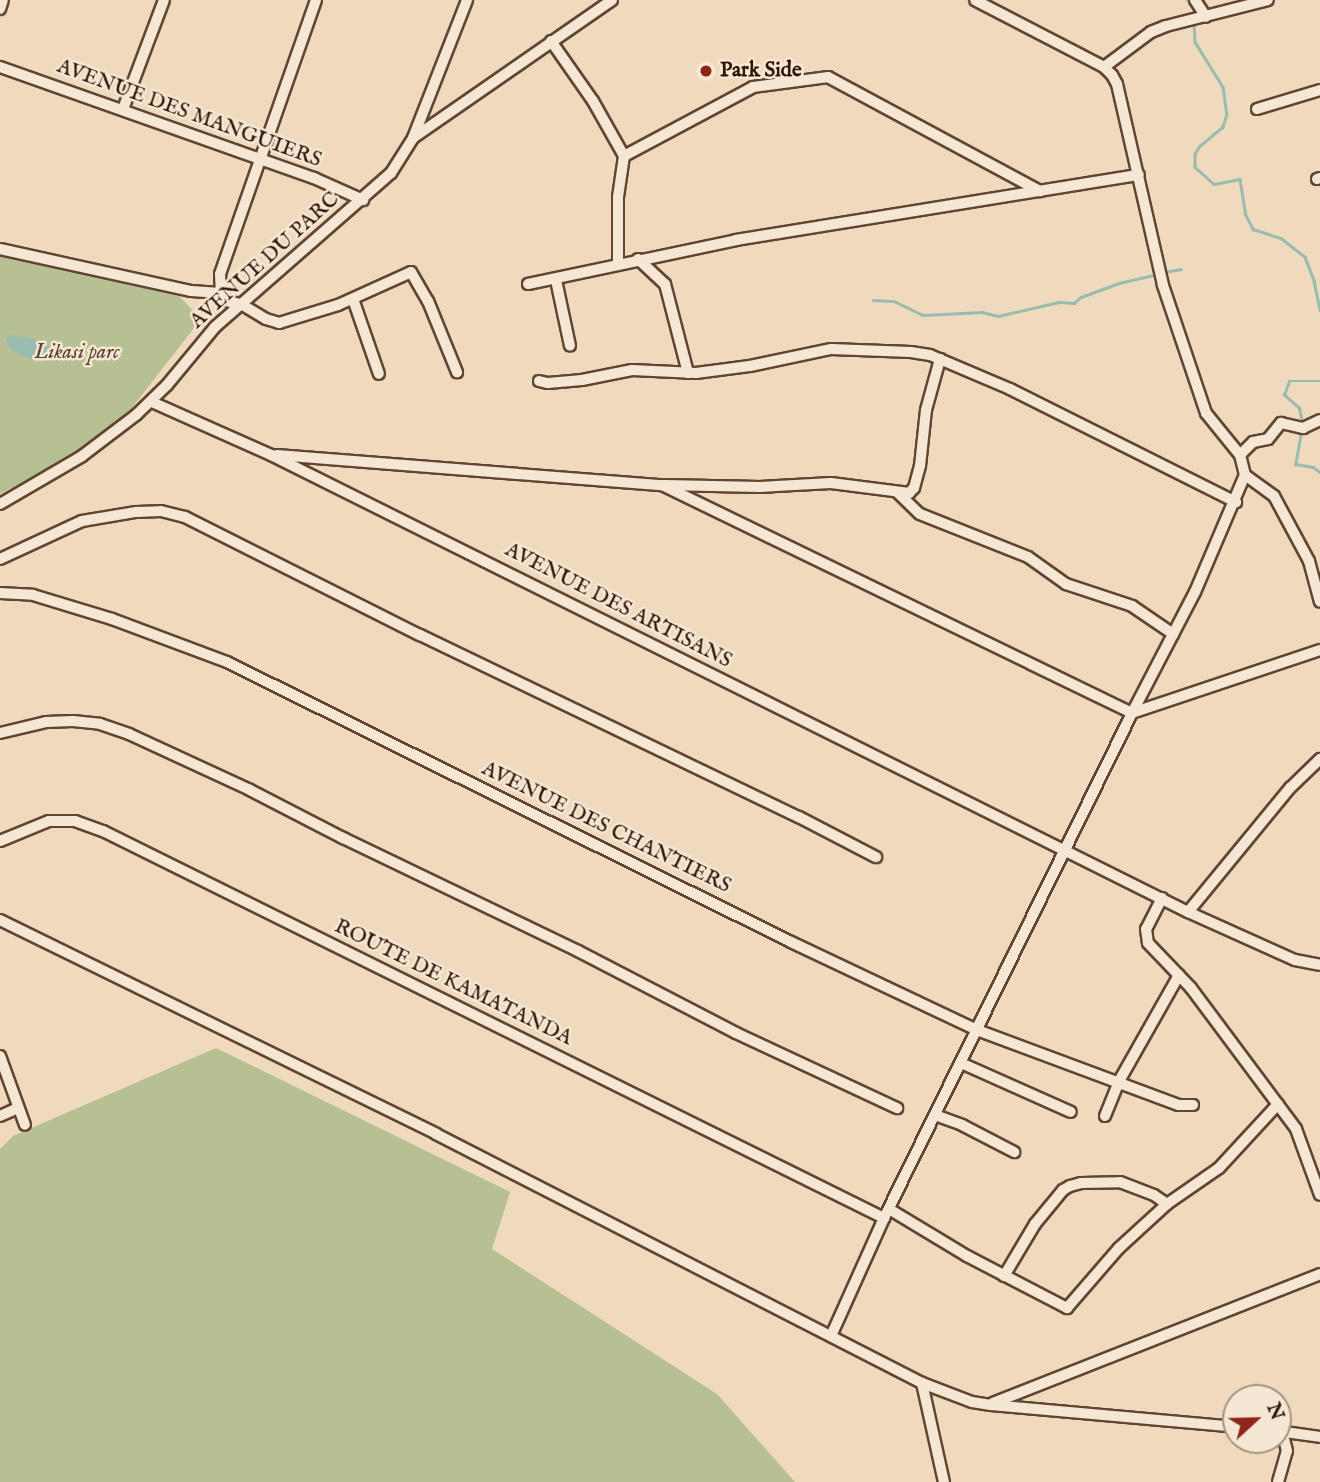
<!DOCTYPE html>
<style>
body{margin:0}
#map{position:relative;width:1320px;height:1482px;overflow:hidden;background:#efdabd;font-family:"IM FELL English",serif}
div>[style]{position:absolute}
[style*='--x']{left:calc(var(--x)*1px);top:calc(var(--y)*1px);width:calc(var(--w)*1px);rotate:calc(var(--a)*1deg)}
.green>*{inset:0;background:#b7c092}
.water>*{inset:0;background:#9abbb0}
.stream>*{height:2.5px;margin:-1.25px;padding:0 1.25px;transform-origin:1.25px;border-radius:1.25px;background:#9abbb0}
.roads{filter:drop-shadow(2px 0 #604632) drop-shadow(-2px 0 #604632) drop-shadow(0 2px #604632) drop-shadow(0 -2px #604632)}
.street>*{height:10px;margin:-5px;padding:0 5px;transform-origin:5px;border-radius:5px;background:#f5e7d4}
.dots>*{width:19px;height:19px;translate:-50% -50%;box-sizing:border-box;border:4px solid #f5e7d4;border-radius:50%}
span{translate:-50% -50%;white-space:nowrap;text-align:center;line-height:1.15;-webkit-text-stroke:5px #f5e7d4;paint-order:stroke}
.poi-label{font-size:21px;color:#301503;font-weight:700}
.left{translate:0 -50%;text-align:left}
.street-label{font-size:21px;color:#301503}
.park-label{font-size:21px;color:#58482e;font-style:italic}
.north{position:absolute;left:1222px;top:1384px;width:70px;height:70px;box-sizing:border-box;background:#f5e7d4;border:2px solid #a69380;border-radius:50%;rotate:68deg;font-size:19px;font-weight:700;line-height:28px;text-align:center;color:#301503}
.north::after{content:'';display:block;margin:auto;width:24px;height:32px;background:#8f2418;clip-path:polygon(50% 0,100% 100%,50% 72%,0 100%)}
</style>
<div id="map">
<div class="green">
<i style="clip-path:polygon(0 255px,179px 296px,201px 319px,110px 436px,0 494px)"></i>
<i style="clip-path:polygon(216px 1048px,510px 1192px,492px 1249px,717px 1394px,795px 1482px,0 1482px,0 1149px,13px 1136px)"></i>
</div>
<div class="water">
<i style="clip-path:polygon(11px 335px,42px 340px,50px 351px,40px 360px,31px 360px,11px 349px,6px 340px)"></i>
</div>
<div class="stream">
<i style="--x:1187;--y:0;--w:7;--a:34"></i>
<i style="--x:1193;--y:4;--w:10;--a:73"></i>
<i style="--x:1194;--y:23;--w:19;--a:87"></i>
<i style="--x:1195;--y:42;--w:53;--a:58.1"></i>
<i style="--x:1223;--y:87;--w:27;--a:82"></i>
<i style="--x:1227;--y:114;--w:14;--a:107"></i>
<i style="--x:1223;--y:127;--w:30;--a:140"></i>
<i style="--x:1200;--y:146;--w:9;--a:122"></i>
<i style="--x:1195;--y:154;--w:13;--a:90"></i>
<i style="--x:1195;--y:167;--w:25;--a:42"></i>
<i style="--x:1214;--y:184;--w:26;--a:-11"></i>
<i style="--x:1240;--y:179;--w:36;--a:81"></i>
<i style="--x:1246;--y:215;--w:16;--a:63"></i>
<i style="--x:1253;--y:229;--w:29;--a:18"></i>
<i style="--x:1281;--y:238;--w:31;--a:38"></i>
<i style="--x:1305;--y:257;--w:26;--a:69"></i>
<i style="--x:1314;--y:281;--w:30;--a:78"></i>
<i style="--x:1164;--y:272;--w:17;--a:-10"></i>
<i style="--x:873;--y:300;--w:21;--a:3"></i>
<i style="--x:894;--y:301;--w:32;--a:26"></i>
<i style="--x:923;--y:315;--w:59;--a:-2.9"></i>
<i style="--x:982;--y:312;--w:16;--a:14"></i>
<i style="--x:998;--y:316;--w:63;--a:-12.9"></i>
<i style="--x:1059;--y:302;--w:15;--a:4"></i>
<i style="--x:1074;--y:303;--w:9;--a:-41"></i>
<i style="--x:1081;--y:297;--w:40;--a:-20.2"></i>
<i style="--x:1119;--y:283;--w:39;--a:-13"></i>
<i style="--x:1302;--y:423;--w:15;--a:-101"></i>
<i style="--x:1299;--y:408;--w:20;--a:-139"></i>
<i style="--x:1284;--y:395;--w:15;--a:-70"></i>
<i style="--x:1289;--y:381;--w:31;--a:0"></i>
<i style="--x:1302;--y:429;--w:36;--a:100"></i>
<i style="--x:1296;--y:464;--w:17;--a:10"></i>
<i style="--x:1313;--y:467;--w:9;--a:36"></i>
</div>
<div class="roads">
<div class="street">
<i style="--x:316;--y:0;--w:290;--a:109.3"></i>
<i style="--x:220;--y:274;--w:19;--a:87"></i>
<i style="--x:221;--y:293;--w:13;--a:45"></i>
<i style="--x:230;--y:302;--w:11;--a:10"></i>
<i style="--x:241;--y:304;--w:29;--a:31"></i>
<i style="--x:266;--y:319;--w:14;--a:17"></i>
<i style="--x:279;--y:323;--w:62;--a:-17"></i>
<i style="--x:338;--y:305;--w:80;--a:-24.3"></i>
<i style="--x:411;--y:272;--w:34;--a:60"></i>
<i style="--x:428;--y:301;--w:77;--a:67.8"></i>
<i style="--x:1195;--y:0;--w:20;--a:57"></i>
<i style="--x:0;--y:9;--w:9;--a:-72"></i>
<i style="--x:551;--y:41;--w:73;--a:55"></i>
<i style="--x:593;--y:101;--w:63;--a:60.6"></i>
<i style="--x:624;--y:156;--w:41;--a:98.3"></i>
<i style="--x:618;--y:197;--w:66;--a:90"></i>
<i style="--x:0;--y:67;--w:333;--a:19.5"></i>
<i style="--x:314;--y:178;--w:54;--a:24.2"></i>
<i style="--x:1104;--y:67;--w:59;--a:-36.7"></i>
<i style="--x:1151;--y:32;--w:16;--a:-22"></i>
<i style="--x:1166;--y:26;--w:105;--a:-14.3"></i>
<i style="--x:123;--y:109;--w:116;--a:-69.4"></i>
<i style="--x:1257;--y:109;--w:66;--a:-16.8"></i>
<i style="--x:413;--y:138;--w:242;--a:-34.7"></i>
<i style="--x:624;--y:156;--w:146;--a:-28.1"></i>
<i style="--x:753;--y:87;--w:76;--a:-7.6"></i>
<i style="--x:828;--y:77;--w:241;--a:28.3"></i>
<i style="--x:1317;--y:179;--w:3;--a:-18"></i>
<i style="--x:0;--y:249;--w:196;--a:12.4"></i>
<i style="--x:191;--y:291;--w:30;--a:4"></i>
<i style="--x:638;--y:259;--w:37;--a:43"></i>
<i style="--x:665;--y:284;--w:92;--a:75.5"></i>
<i style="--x:556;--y:280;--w:67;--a:78"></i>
<i style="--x:528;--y:284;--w:213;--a:-11.9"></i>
<i style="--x:736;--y:240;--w:408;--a:-9.2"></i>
<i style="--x:353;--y:299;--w:79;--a:70.9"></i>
<i style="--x:539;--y:381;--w:9;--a:13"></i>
<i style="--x:548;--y:383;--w:34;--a:-5"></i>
<i style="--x:582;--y:380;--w:51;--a:-11.3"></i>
<i style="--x:632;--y:370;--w:64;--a:2.7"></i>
<i style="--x:696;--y:373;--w:54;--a:-7.4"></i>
<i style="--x:750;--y:366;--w:83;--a:-11.9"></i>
<i style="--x:831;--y:349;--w:80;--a:2.1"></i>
<i style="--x:911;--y:352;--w:19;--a:9"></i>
<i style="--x:930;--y:355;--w:87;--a:23"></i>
<i style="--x:1010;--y:389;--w:253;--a:26.6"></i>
<i style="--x:152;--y:402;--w:130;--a:24"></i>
<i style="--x:271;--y:455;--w:1025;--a:26.49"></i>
<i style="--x:1188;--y:912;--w:117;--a:24.2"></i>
<i style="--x:1295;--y:960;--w:25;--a:11"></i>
<i style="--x:277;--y:455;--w:386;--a:4.5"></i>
<i style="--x:662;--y:485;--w:522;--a:25.88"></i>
<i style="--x:1132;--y:713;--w:198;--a:-18.5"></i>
<i style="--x:1240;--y:455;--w:18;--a:-45"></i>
<i style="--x:1253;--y:442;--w:15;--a:-11"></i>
<i style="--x:1268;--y:439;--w:21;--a:-51"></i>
<i style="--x:1281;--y:423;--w:23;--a:13"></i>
<i style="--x:1303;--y:428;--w:19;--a:-25"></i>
<i style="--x:1245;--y:475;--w:36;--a:36"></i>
<i style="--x:1274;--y:496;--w:74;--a:61.7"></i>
<i style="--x:1309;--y:561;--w:42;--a:75"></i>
<i style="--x:664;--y:485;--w:96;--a:1.2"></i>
<i style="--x:760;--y:487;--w:71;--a:-3.2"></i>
<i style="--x:831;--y:483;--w:79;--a:7.3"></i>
<i style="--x:909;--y:493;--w:7;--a:-45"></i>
<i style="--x:914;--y:488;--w:23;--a:-75"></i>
<i style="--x:920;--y:466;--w:56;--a:-83.9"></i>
<i style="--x:926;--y:410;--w:53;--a:-74.6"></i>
<i style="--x:898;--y:493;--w:30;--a:44"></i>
<i style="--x:920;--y:514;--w:116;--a:21.7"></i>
<i style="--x:1028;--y:557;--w:47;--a:35.4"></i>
<i style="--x:1066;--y:584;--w:70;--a:18.4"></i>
<i style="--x:1132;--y:606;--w:50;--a:34.3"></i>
<i style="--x:0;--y:504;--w:95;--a:-30.3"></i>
<i style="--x:82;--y:456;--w:68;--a:-37.2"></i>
<i style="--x:136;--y:415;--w:43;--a:-44.1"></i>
<i style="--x:167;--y:385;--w:75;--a:-50.4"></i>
<i style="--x:215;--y:327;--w:234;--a:-41.2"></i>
<i style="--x:391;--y:173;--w:41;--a:-57.8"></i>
<i style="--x:413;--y:138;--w:148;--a:-68.6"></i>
<i style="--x:0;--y:559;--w:90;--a:-24.9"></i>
<i style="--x:82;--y:521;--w:55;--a:-9.5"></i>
<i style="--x:136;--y:512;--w:25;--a:-2"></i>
<i style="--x:161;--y:511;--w:25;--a:14"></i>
<i style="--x:185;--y:517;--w:263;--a:26.7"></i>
<i style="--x:420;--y:635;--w:420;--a:25.7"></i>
<i style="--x:799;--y:817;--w:87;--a:27.5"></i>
<i style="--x:0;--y:593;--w:33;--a:3"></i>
<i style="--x:33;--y:595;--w:83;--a:16.9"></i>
<i style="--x:112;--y:619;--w:123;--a:20.5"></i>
<i style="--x:227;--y:662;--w:630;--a:26.4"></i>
<i style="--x:791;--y:942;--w:206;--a:25.3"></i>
<i style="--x:977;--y:1030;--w:215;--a:20.4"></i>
<i style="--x:1179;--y:1105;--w:14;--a:0"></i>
<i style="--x:0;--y:733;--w:47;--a:-13.4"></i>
<i style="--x:46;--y:722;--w:27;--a:-2"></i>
<i style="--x:73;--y:721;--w:27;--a:6"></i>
<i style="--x:100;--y:724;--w:31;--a:19"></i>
<i style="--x:129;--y:734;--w:133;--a:24.8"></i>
<i style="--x:250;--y:790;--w:105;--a:27.3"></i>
<i style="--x:343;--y:838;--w:261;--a:25.7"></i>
<i style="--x:578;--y:951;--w:178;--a:27.4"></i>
<i style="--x:736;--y:1033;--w:178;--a:25"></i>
<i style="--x:0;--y:841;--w:53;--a:-22.2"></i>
<i style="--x:49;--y:821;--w:26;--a:0"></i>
<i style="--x:75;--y:821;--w:30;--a:20"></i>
<i style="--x:103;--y:831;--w:872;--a:26.36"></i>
<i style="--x:1162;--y:898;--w:35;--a:117"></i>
<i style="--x:1146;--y:929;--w:14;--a:82"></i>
<i style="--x:1148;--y:943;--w:62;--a:46.3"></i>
<i style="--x:1191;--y:988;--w:176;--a:53.3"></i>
<i style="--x:1296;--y:1129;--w:70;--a:70"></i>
<i style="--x:1188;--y:912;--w:161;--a:-50.6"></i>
<i style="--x:1290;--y:788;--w:42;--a:-44"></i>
<i style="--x:0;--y:920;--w:486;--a:26.1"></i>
<i style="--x:436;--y:1134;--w:546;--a:27.13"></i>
<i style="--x:922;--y:1383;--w:53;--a:20.8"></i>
<i style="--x:972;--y:1402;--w:19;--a:9"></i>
<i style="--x:991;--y:1405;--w:246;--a:5.1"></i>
<i style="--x:0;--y:1056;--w:73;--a:70.1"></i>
<i style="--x:961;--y:1063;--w:120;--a:24"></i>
<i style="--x:935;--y:1115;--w:29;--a:20"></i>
<i style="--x:962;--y:1125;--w:59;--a:27.4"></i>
<i style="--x:0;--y:1116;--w:20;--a:-24"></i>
<i style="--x:1105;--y:1116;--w:35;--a:-68"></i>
<i style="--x:1118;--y:1083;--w:124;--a:-60.5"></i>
<i style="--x:889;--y:1209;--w:91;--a:31.1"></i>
<i style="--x:967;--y:1256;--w:113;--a:27.5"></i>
<i style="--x:1067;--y:1308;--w:79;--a:-49.1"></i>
<i style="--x:1119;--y:1248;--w:65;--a:-42.5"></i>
<i style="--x:1167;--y:1204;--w:63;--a:-34.7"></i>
<i style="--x:1219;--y:1168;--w:87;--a:-47.3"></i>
<i style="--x:1004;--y:1276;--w:61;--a:-59.2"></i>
<i style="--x:1035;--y:1224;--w:44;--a:-50.5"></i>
<i style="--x:1063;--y:1190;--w:8;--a:-30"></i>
<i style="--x:1070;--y:1186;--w:11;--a:-15"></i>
<i style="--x:1081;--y:1183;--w:39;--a:-1"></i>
<i style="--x:1120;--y:1182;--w:36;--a:21"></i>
<i style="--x:1154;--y:1195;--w:16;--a:35"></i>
<i style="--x:831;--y:1336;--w:129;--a:-65.8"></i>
<i style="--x:884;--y:1218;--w:563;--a:-63.84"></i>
<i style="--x:1132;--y:713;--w:136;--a:-62.5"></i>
<i style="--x:1195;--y:592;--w:127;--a:-66.9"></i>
<i style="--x:1245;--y:475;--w:21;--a:-104"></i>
<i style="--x:1240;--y:455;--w:54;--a:-129"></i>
<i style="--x:1206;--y:413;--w:135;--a:-108.6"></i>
<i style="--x:1163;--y:285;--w:206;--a:-102.9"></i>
<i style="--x:1117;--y:84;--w:10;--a:-119"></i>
<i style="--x:1112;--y:75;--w:11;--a:-135"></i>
<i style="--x:1104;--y:67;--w:145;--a:-152.6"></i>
<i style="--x:922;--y:1383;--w:101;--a:77.5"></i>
<i style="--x:993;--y:1403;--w:352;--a:-21.5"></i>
<i style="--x:1278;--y:1431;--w:42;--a:8.1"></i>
<i style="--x:1278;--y:1482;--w:32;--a:-74"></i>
<i style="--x:1287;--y:1451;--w:21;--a:-104"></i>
</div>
</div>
<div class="dots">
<i style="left:706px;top:71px;background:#8f2418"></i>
</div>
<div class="poi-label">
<span class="left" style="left:720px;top:71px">Park Side</span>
</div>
<div class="street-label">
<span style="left:189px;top:114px;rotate:20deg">AVENUE DES MANGUIERS</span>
<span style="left:265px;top:261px;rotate:-42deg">AVENUE DU PARC</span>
<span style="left:618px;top:606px;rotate:27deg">AVENUE DES ARTISANS</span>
<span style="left:606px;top:828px;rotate:26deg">AVENUE DES CHANTIERS</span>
<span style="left:453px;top:983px;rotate:26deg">ROUTE DE KAMATANDA</span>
</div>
<div class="park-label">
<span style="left:77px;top:353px">Likasi parc</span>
</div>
<div class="north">N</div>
</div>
